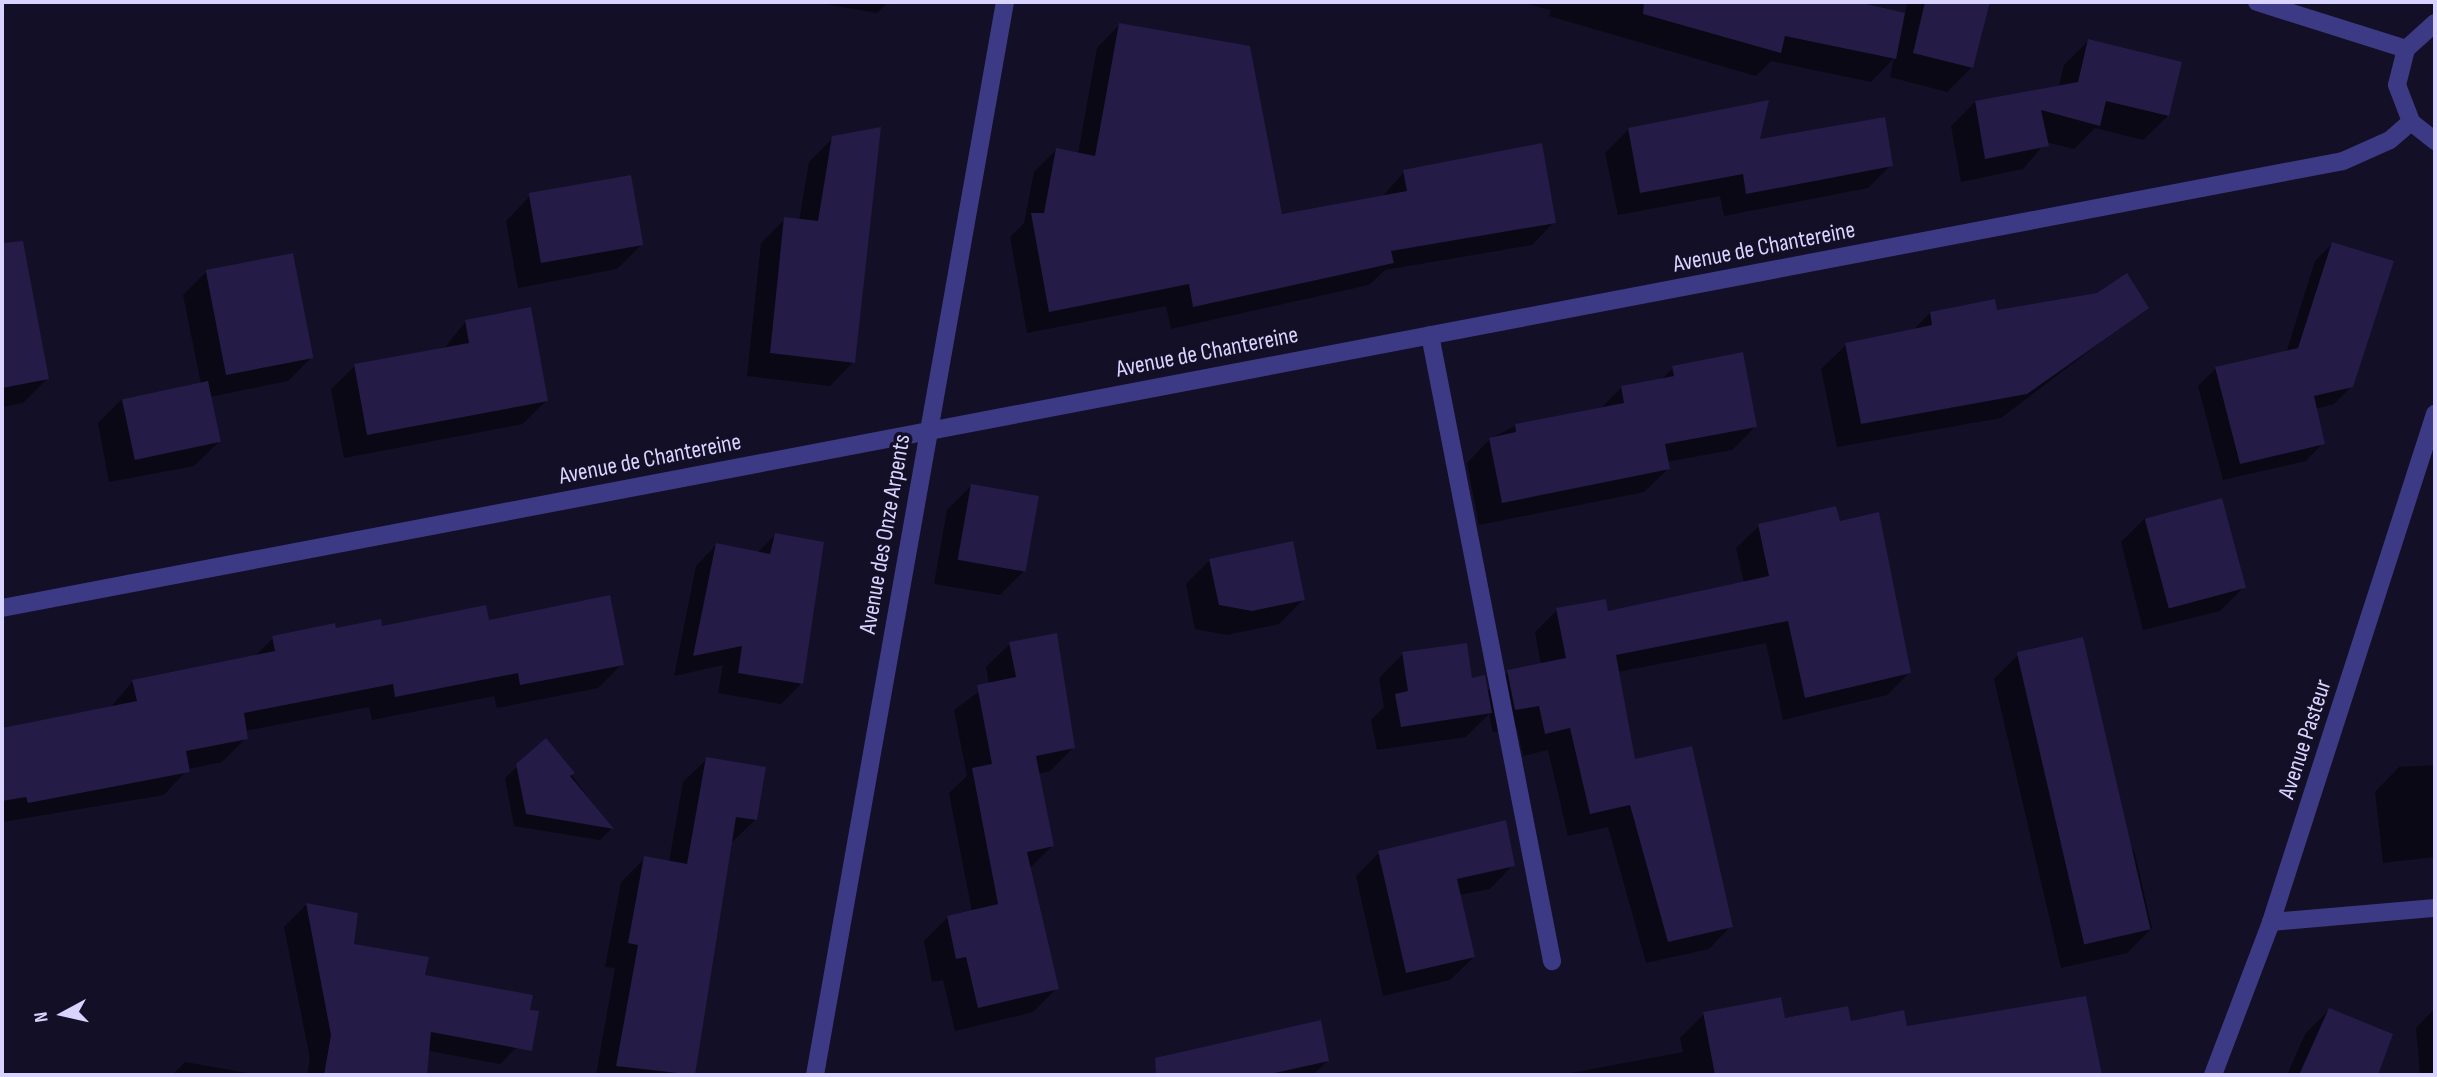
<!DOCTYPE html>
<style>
body{margin:0}
#map{position:relative;width:2437px;height:1077px;overflow:hidden;background:#130f26;font-family:"Sofia Sans Condensed",sans-serif}
div>[style]{position:absolute}
[style*='--x']{left:calc(var(--x)*1px);top:calc(var(--y)*1px);width:calc(var(--w)*1px);rotate:calc(var(--a)*1deg)}
.shadow>*{inset:0;background:#0007}
.building>*{inset:0;background:#241b47;transform-origin:0 0}
.service>*{height:18px;margin:-9px;padding:0 9px;transform-origin:9px;border-radius:9px;background:#3d3a85}
.minor>*{height:18px;margin:-9px;padding:0 9px;transform-origin:9px;border-radius:9px;background:#3d3a85}
.tertiary>*{height:18px;margin:-9px;padding:0 9px;transform-origin:9px;border-radius:9px;background:#3d3a85}
span{translate:-50% -50%;white-space:nowrap;text-align:center;line-height:1.15;-webkit-text-stroke:7px #130f26;paint-order:stroke}
.street-label{font-size:24px;color:#d9d4ff}
.frame{position:absolute;inset:0;border:4px solid #d9d4ff;pointer-events:none}
.north{position:absolute;left:28px;top:979px;width:70px;height:70px;-webkit-text-stroke:5px #130f26;paint-order:stroke;rotate:262deg;font-size:19px;font-weight:700;line-height:28px;text-align:center;color:#d9d4ff}
.north::after{content:'';display:block;margin:auto;width:24px;height:32px;background:#d9d4ff;clip-path:polygon(50% 0,100% 100%,50% 72%,0 100%)}
</style>
<div id="map">
<div class="shadow">
<i style="clip-path:polygon(813px 2px,888px 2px,877px 13px)"></i>
<i style="clip-path:polygon(1850px 2px,1905px 14px,1907px 2px,1988px 2px,1972px 67px,1947px 92px,1890px 77px,1894px 58px,1871px 82px,1771px 61px,1756px 76px,1549px 16px,1551px 10px,1527px 4px)"></i>
<i style="clip-path:polygon(1119px 25px,1280px 216px,1382px 197px,1404px 172px,1554px 222px,1532px 245px,1385px 270px,1369px 285px,1171px 329px,1166px 306px,1027px 333px,1010px 237px,1024px 223px,1034px 172px,1056px 150px,1078px 154px,1097px 48px)"></i>
<i style="clip-path:polygon(2088px 41px,2168px 116px,2143px 140px,2095px 128px,2074px 149px,2046px 142px,2023px 169px,1961px 182px,1951px 126px,1975px 102px,2059px 87px,2064px 65px)"></i>
<i style="clip-path:polygon(1629px 129px,1758px 141px,1891px 165px,1868px 188px,1724px 216px,1720px 196px,1618px 215px,1605px 153px)"></i>
<i style="clip-path:polygon(833px 138px,853px 362px,830px 386px,747px 376px,761px 243px,785px 219px,799px 221px,809px 162px)"></i>
<i style="clip-path:polygon(530px 196px,641px 245px,617px 269px,518px 288px,506px 221px)"></i>
<i style="clip-path:polygon(2332px 244px,2352px 386px,2334px 404px,2315px 409px,2323px 443px,2306px 461px,2223px 480px,2198px 386px,2216px 368px,2286px 353px,2315px 261px)"></i>
<i style="clip-path:polygon(207px 271px,312px 357px,288px 381px,210px 397px,219px 442px,194px 466px,109px 482px,98px 423px,122px 399px,201px 384px,183px 295px)"></i>
<i style="clip-path:polygon(31px 293px,47px 379px,23px 403px,2px 407px,2px 298px)"></i>
<i style="clip-path:polygon(2147px 307px,2001px 418px,1837px 447px,1821px 369px,1846px 345px,1913px 330px,1930px 313px)"></i>
<i style="clip-path:polygon(466px 321px,546px 401px,523px 424px,344px 458px,331px 389px,355px 366px,443px 350px)"></i>
<i style="clip-path:polygon(1673px 368px,1755px 427px,1732px 450px,1666px 462px,1668px 469px,1644px 492px,1479px 525px,1467px 463px,1490px 439px,1515px 426px,1600px 409px,1622px 387px,1661px 380px)"></i>
<i style="clip-path:polygon(972px 485px,1024px 571px,1000px 595px,934px 584px,947px 510px)"></i>
<i style="clip-path:polygon(2145px 518px,2244px 587px,2220px 611px,2143px 630px,2121px 542px)"></i>
<i style="clip-path:polygon(1838px 523px,1909px 673px,1887px 695px,1783px 720px,1766px 643px,1618px 672px,1634px 761px,1731px 926px,1709px 949px,1646px 963px,1608px 827px,1568px 836px,1548px 750px,1523px 756px,1517px 728px,1493px 732px,1489px 714px,1466px 737px,1377px 750px,1371px 720px,1384px 707px,1379px 678px,1403px 654px,1471px 680px,1486px 693px,1508px 672px,1541px 665px,1535px 632px,1557px 610px,1607px 613px,1744px 583px,1736px 548px,1759px 526px)"></i>
<i style="clip-path:polygon(775px 535px,801px 684px,781px 704px,718px 693px,723px 665px,674px 676px,696px 566px,716px 545px,757px 553px)"></i>
<i style="clip-path:polygon(1210px 560px,1303px 600px,1279px 624px,1227px 635px,1195px 629px,1186px 584px)"></i>
<i style="clip-path:polygon(487px 622px,622px 664px,598px 688px,497px 708px,494px 696px,372px 720px,369px 707px,245px 731px,246px 738px,222px 762px,188px 769px,164px 795px,2px 822px,2px 729px,110px 708px,133px 681px,254px 657px,273px 638px)"></i>
<i style="clip-path:polygon(1010px 644px,1073px 748px,1050px 771px,1038px 774px,1052px 846px,1029px 869px,1057px 988px,1033px 1012px,955px 1031px,943px 980px,932px 982px,924px 941px,948px 917px,972px 912px,949px 793px,967px 776px,954px 710px,989px 684px,986px 667px)"></i>
<i style="clip-path:polygon(2018px 655px,2135px 854px,2152px 928px,2127px 953px,2061px 968px,1994px 679px)"></i>
<i style="clip-path:polygon(546px 740px,611px 829px,600px 840px,514px 826px,505px 778px)"></i>
<i style="clip-path:polygon(707px 759px,755px 820px,731px 843px,692px 1075px,596px 1075px,615px 968px,605px 967px,621px 882px,645px 858px,669px 862px,683px 782px)"></i>
<i style="clip-path:polygon(2435px 765px,2435px 857px,2383px 863px,2375px 792px,2399px 767px)"></i>
<i style="clip-path:polygon(1379px 853px,1513px 865px,1490px 889px,1459px 895px,1474px 957px,1450px 980px,1383px 996px,1356px 876px)"></i>
<i style="clip-path:polygon(306px 905px,356px 914px,352px 945px,423px 977px,523px 1041px,500px 1064px,375px 1041px,369px 1075px,307px 1075px,310px 1059px,284px 927px)"></i>
<i style="clip-path:polygon(2084px 998px,2100px 1075px,1560px 1075px,1683px 1052px,1680px 1038px,1704px 1014px,1906px 1028px)"></i>
<i style="clip-path:polygon(2435px 1008px,2435px 1075px,2420px 1075px,2416px 1028px)"></i>
<i style="clip-path:polygon(2329px 1010px,2391px 1035px,2376px 1075px,2287px 1075px,2305px 1034px)"></i>
<i style="clip-path:polygon(1224px 1061px,1327px 1061px,1313px 1075px,1226px 1075px)"></i>
<i style="clip-path:polygon(185px 1062px,259px 1075px,172px 1075px)"></i>
</div>
<div class="building">
<i style="clip-path:polygon(1644px 2px,1858px 2px,1905px 13px,1896px 59px,1785px 36px,1781px 53px,1643px 14px)"></i>
<i style="clip-path:polygon(1925px 2px,1990px 2px,1973px 68px,1913px 53px)"></i>
<i style="clip-path:polygon(1119px 23px,1250px 46px,1282px 214px,1407px 191px,1403px 170px,1542px 143px,1556px 223px,1391px 251px,1394px 263px,1193px 307px,1189px 284px,1049px 312px,1031px 213px,1044px 213px,1056px 148px,1095px 156px)"></i>
<i style="clip-path:polygon(2088px 39px,2182px 62px,2169px 116px,2106px 101px,2100px 126px,2041px 110px,2049px 146px,1985px 159px,1975px 101px,2078px 82px)"></i>
<i style="clip-path:polygon(1769px 100px,1760px 139px,1885px 117px,1893px 166px,1746px 194px,1743px 174px,1640px 193px,1628px 128px)"></i>
<i style="clip-path:polygon(881px 127px,855px 363px,770px 353px,784px 217px,818px 221px,832px 136px)"></i>
<i style="left:631px;top:175px;width:71px;height:104px;rotate:80deg"></i>
<i style="clip-path:polygon(23px 241px,49px 379px,2px 388px,2px 243px)"></i>
<i style="clip-path:polygon(2332px 242px,2394px 261px,2353px 387px,2314px 396px,2325px 444px,2240px 464px,2215px 367px,2298px 348px)"></i>
<i style="left:293px;top:253px;width:107px;height:89px;rotate:79deg"></i>
<i style="clip-path:polygon(2127px 273px,2149px 308px,2027px 394px,1861px 424px,1845px 343px,1932px 325px,1930px 312px,1995px 299px,1997px 310px,2097px 293px)"></i>
<i style="clip-path:polygon(531px 307px,548px 401px,367px 435px,354px 364px,469px 343px,465px 320px)"></i>
<i style="clip-path:polygon(1743px 352px,1757px 427px,1665px 444px,1670px 469px,1502px 503px,1489px 438px,1516px 432px,1515px 424px,1624px 403px,1621px 386px,1674px 376px,1672px 366px)"></i>
<i style="left:208px;top:381px;width:62px;height:88px;rotate:78deg"></i>
<i style="left:971px;top:484px;width:69px;height:77px;rotate:10deg"></i>
<i style="left:2222px;top:498px;width:93px;height:80px;rotate:75deg"></i>
<i style="clip-path:polygon(1836px 506px,1840px 521px,1879px 512px,1911px 673px,1805px 698px,1788px 621px,1616px 655px,1635px 759px,1692px 746px,1733px 927px,1668px 942px,1630px 805px,1590px 814px,1570px 728px,1545px 734px,1539px 706px,1515px 710px,1507px 670px,1566px 658px,1556px 608px,1606px 599px,1608px 611px,1769px 576px,1758px 524px)"></i>
<i style="clip-path:polygon(775px 533px,824px 542px,803px 684px,738px 673px,742px 646px,693px 656px,716px 543px,770px 554px)"></i>
<i style="clip-path:polygon(1293px 541px,1305px 600px,1252px 611px,1219px 605px,1209px 559px)"></i>
<i style="clip-path:polygon(610px 595px,624px 665px,520px 685px,518px 673px,395px 697px,393px 684px,244px 713px,248px 739px,186px 751px,190px 772px,28px 803px,26px 797px,2px 801px,2px 728px,137px 701px,132px 680px,275px 651px,272px 636px,335px 623px,336px 628px,381px 619px,382px 626px,486px 605px,489px 620px)"></i>
<i style="clip-path:polygon(1057px 633px,1075px 748px,1036px 756px,1054px 846px,1027px 852px,1059px 989px,978px 1008px,966px 957px,956px 959px,947px 916px,998px 904px,972px 768px,992px 764px,977px 685px,1016px 677px,1009px 642px)"></i>
<i style="left:2083px;top:637px;width:300px;height:68px;rotate:77deg"></i>
<i style="clip-path:polygon(1467px 643px,1472px 678px,1485px 675px,1492px 713px,1401px 727px,1395px 694px,1408px 691px,1402px 652px)"></i>
<i style="clip-path:polygon(546px 738px,575px 773px,570px 776px,614px 829px,526px 814px,516px 764px)"></i>
<i style="clip-path:polygon(706px 757px,766px 767px,757px 820px,736px 817px,695px 1075px,616px 1066px,638px 945px,628px 943px,644px 856px,687px 864px)"></i>
<i style="clip-path:polygon(1506px 820px,1515px 866px,1457px 879px,1475px 957px,1406px 973px,1378px 851px)"></i>
<i style="clip-path:polygon(306px 903px,358px 913px,354px 944px,429px 957px,425px 975px,533px 995px,530px 1010px,539px 1011px,532px 1051px,431px 1032px,427px 1075px,324px 1075px,331px 1035px)"></i>
<i style="clip-path:polygon(2086px 996px,2102px 1075px,1715px 1075px,1703px 1012px,1781px 997px,1785px 1018px,1848px 1006px,1851px 1021px,1904px 1010px,1907px 1026px)"></i>
<i style="clip-path:polygon(2329px 1008px,2393px 1034px,2378px 1075px,2299px 1075px)"></i>
<i style="clip-path:polygon(1321px 1020px,1329px 1061px,1266px 1075px,1156px 1075px,1155px 1058px)"></i>
</div>
<div class="service">
<i style="--x:1430;--y:335;--w:638;--a:78.97"></i>
</div>
<div class="minor">
<i style="--x:2;--y:608;--w:2383;--a:-10.81"></i>
<i style="--x:2343;--y:161;--w:51;--a:-24.1"></i>
<i style="--x:2390;--y:140;--w:28;--a:-41"></i>
<i style="--x:2271;--y:922;--w:165;--a:-4.9"></i>
<i style="--x:815;--y:1075;--w:1090;--a:-79.96"></i>
</div>
<div class="tertiary">
<i style="--x:2257;--y:2;--w:156;--a:17.5"></i>
<i style="--x:2435;--y:23;--w:39;--a:138"></i>
<i style="--x:2406;--y:49;--w:37;--a:104"></i>
<i style="--x:2397;--y:85;--w:40;--a:69"></i>
<i style="--x:2411;--y:122;--w:31;--a:38"></i>
<i style="--x:2213;--y:1075;--w:164;--a:-69.2"></i>
<i style="--x:2271;--y:922;--w:534;--a:-72.11"></i>
</div>
<div class="street-label">
<span style="left:1764px;top:247px;rotate:-11deg">Avenue de Chantereine</span>
<span style="left:1207px;top:352px;rotate:-11deg">Avenue de Chantereine</span>
<span style="left:650px;top:459px;rotate:-11deg">Avenue de Chantereine</span>
<span style="left:885px;top:534px;rotate:-80deg">Avenue des Onze Arpents</span>
<span style="left:2305px;top:739px;rotate:-72deg">Avenue Pasteur</span>
</div>
<div class="frame"></div>
<div class="north">N</div>
</div>
